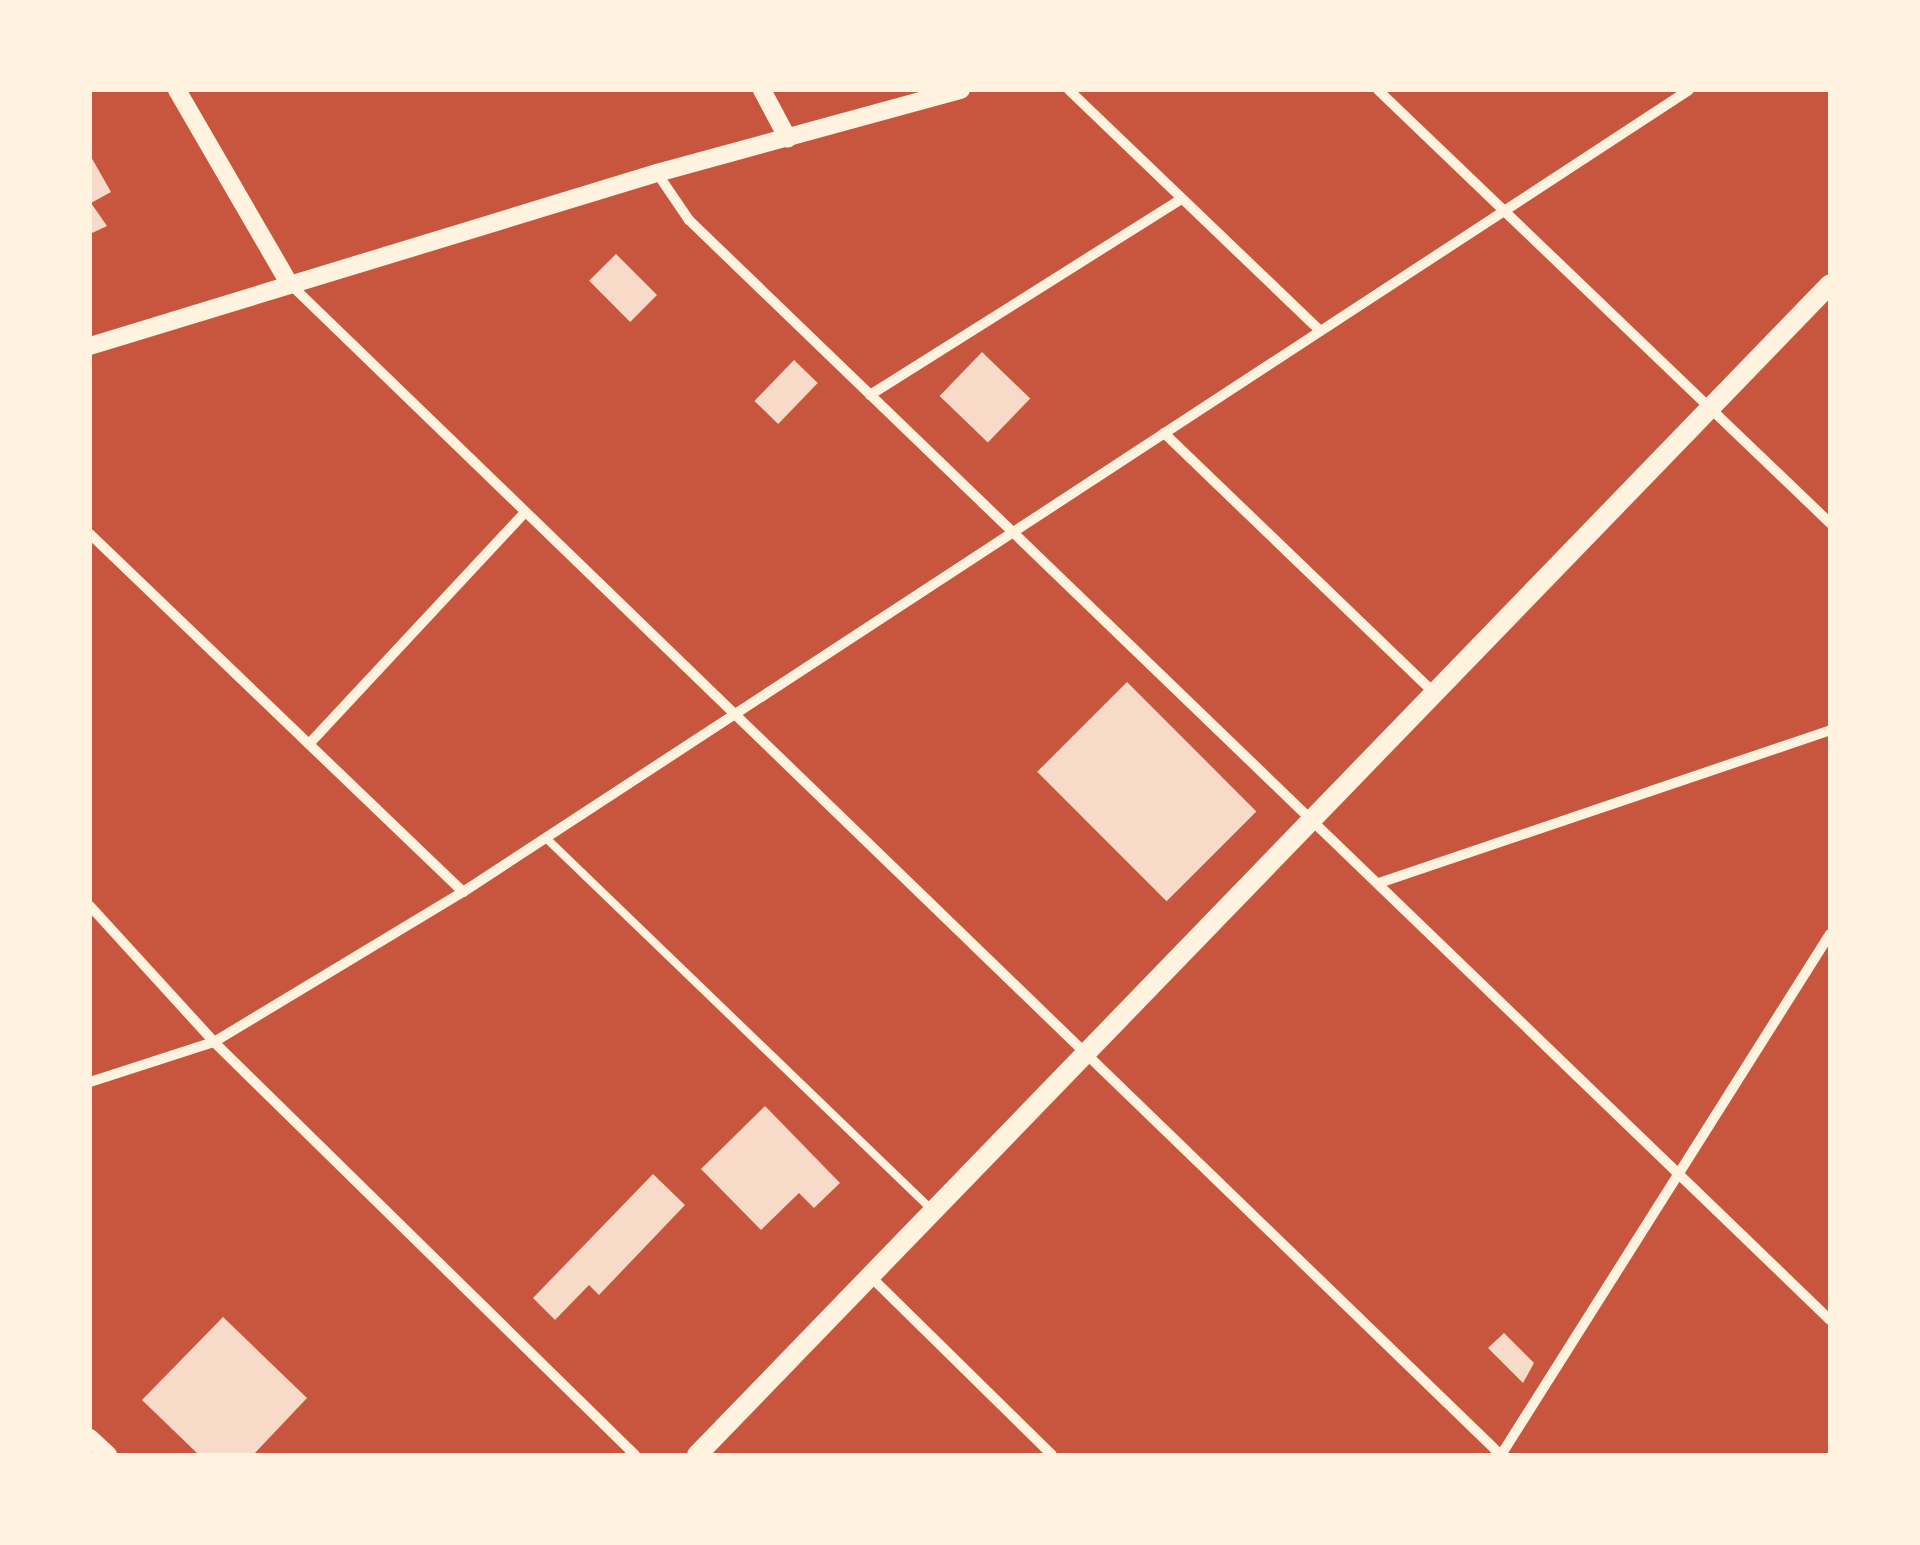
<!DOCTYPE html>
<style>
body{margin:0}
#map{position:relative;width:1920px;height:1545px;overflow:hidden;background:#c8553d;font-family:"Fira Sans Condensed",sans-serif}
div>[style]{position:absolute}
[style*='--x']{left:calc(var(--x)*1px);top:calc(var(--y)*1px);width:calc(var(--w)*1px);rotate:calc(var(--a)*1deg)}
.building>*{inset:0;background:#f7dbc8;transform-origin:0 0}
.service>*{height:8px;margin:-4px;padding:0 4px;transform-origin:4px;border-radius:4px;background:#fff3e0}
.minor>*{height:10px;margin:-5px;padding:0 5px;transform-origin:5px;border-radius:5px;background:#fff3e0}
.tertiary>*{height:18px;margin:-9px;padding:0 9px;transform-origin:9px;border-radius:9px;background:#fff3e0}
.secondary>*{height:20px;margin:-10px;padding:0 10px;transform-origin:10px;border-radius:10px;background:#fff3e0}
span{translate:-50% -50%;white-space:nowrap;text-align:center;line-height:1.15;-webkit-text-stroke:10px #fff3e0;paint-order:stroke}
.frame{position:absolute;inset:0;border:92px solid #fff3e0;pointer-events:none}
</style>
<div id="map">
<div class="building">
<i style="clip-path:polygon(90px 155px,111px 192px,91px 203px,107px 226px,90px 234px)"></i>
<i style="left:616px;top:254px;width:58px;height:38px;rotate:45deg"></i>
<i style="left:982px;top:352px;width:67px;height:61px;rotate:44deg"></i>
<i style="left:794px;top:360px;width:33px;height:57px;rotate:44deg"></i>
<i style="left:1127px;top:682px;width:183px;height:127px;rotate:45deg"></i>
<i style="clip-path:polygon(765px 1106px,840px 1183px,814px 1208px,799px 1193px,761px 1230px,701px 1169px)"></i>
<i style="clip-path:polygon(653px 1174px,685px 1205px,599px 1295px,589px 1285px,555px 1320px,533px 1298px)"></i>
<i style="clip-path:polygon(223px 1317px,307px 1398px,253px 1455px,199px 1455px,142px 1400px)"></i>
<i style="clip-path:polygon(1504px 1333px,1534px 1363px,1523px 1383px,1488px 1348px)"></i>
</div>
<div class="service">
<i style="--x:546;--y:838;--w:536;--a:43.94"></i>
</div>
<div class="minor">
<i style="--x:1069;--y:90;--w:347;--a:43.8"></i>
<i style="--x:1378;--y:90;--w:626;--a:43.77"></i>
<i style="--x:657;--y:173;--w:57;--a:55.8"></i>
<i style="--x:689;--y:220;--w:1585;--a:43.95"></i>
<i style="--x:289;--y:283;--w:1686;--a:44.04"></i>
<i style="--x:1501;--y:1455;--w:616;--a:-57.73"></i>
<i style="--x:870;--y:395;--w:368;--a:-32.2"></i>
<i style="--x:1164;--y:433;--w:376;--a:43.9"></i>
<i style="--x:90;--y:534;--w:517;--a:43.82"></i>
<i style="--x:309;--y:744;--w:317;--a:-47"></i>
<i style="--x:1379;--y:883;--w:476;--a:-18.7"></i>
<i style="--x:90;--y:906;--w:184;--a:47.6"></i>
<i style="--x:214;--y:1042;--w:590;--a:44.45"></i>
<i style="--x:90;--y:1082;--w:130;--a:-17.9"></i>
<i style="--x:214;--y:1042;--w:291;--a:-31.1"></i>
<i style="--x:463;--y:892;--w:1465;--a:-33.19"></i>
<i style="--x:872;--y:1278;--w:252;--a:44.5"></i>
</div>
<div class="tertiary">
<i style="--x:177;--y:90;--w:223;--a:59.9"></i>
<i style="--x:762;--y:90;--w:55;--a:62"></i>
<i style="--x:90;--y:346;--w:593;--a:-16.97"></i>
<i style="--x:657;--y:173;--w:315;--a:-15.3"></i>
<i style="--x:90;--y:1438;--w:25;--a:43"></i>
</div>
<div class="secondary">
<i style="--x:697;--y:1455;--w:1629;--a:-45.94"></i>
</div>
<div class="frame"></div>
</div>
